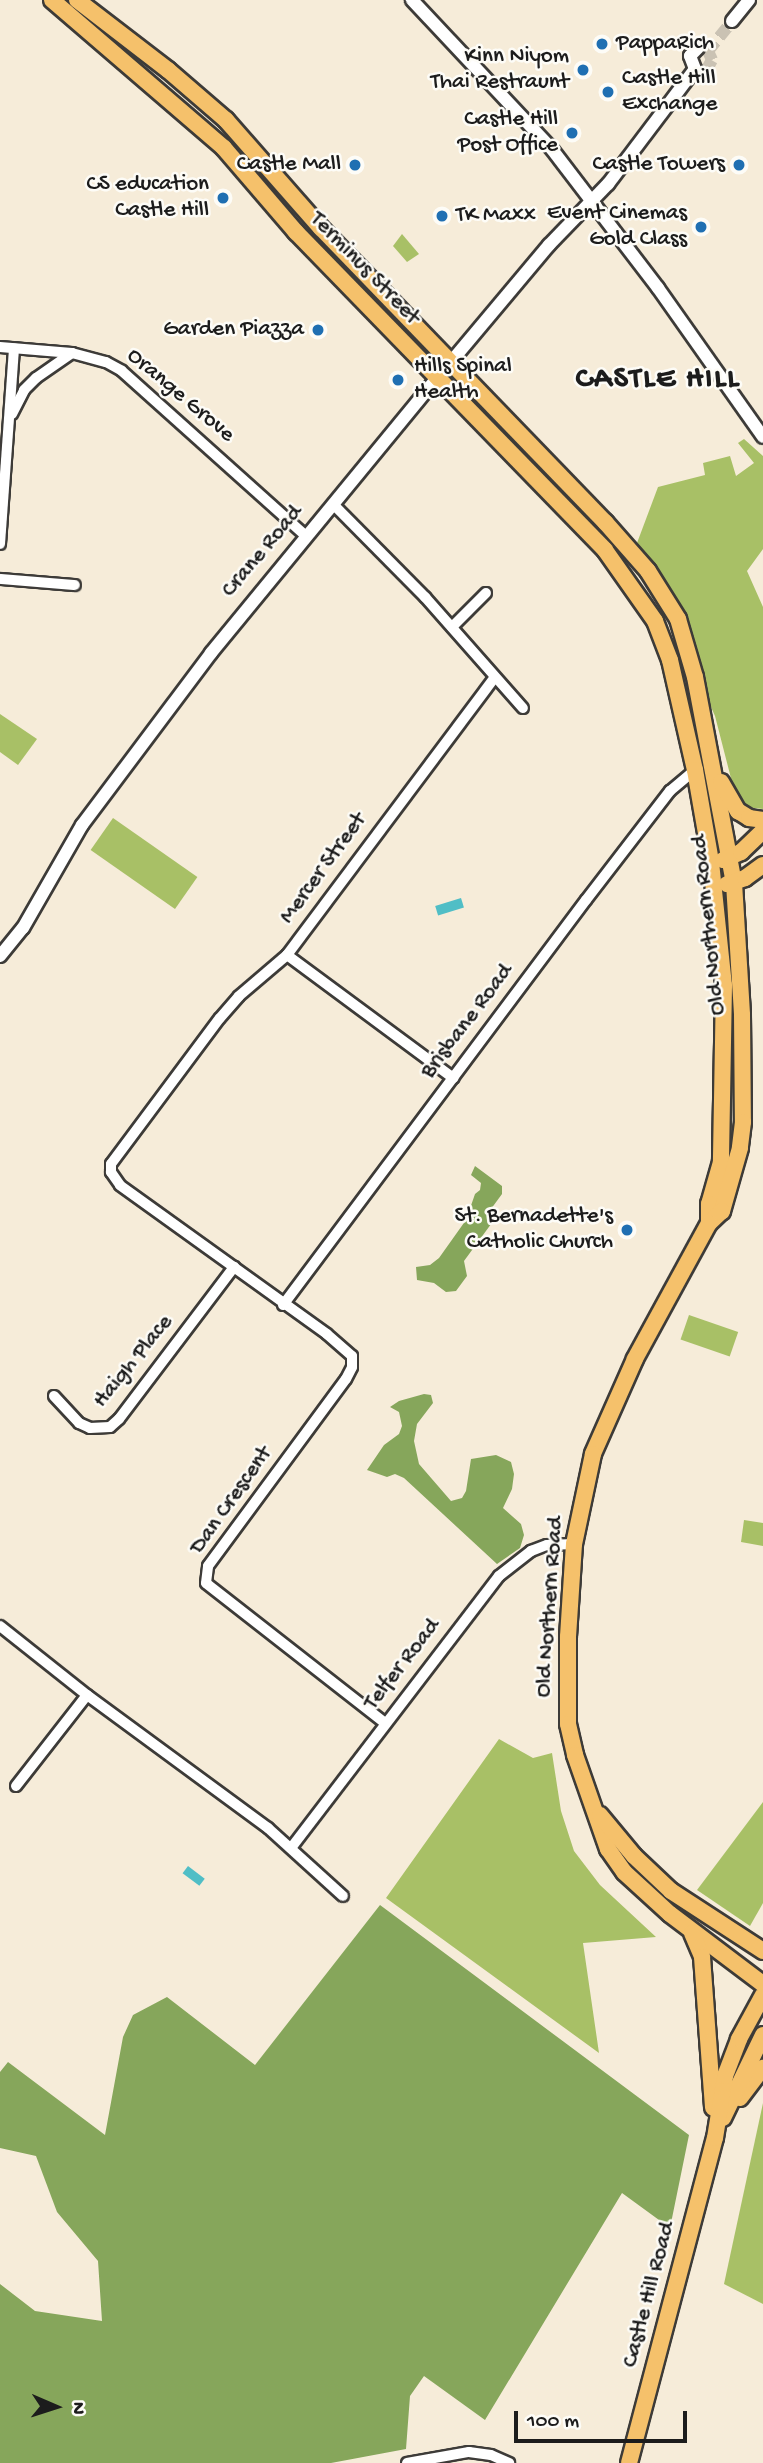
<!DOCTYPE html>
<style>
body{margin:0}
#map{position:relative;width:763px;height:2463px;overflow:hidden;background:#f6ecd9;font-family:"Gochi Hand",sans-serif}
div>[style]{position:absolute}
[style*='--x']{left:calc(var(--x)*1px);top:calc(var(--y)*1px);width:calc(var(--w)*1px);rotate:calc(var(--a)*1deg)}
.green>*{inset:0;background:#a8c066;transform-origin:0 0}
.forest>*{inset:0;background:#86a65b}
.water>*{inset:0;background:#50bec6;transform-origin:0 0}
.tertiary-tunnel>*{height:12px;margin-top:-6px;transform-origin:0;background:repeating-linear-gradient(90deg,#cac2b3 0 12px,transparent 0 18px)}
.roads{filter:drop-shadow(2px 0 #3d3b38) drop-shadow(-2px 0 #3d3b38) drop-shadow(0 2px #3d3b38) drop-shadow(0 -2px #3d3b38)}
.minor>*{height:10px;margin:-5px;padding:0 5px;transform-origin:5px;border-radius:5px;background:#fff}
.tertiary>*{height:12px;margin:-6px;padding:0 6px;transform-origin:6px;border-radius:6px;background:#fff}
.primary>*{height:16px;margin:-8px;padding:0 8px;transform-origin:8px;border-radius:8px;background:#f5c16b}
.dots>*{width:19px;height:19px;translate:-50% -50%;box-sizing:border-box;border:4px solid #fdfcf7;border-radius:50%}
span{translate:-50% -50%;white-space:nowrap;text-align:center;line-height:1.15;-webkit-text-stroke:5px #fdfcf7;paint-order:stroke}
.poi-label{font-size:23px;color:#1c1c1c}
.left{translate:0 -50%;text-align:left}
.right{translate:-100% -50%;text-align:right}
.street-label{font-size:23px;color:#1c1c1c}
.district-label{font-size:30px;color:#1c1c1c;font-weight:700;letter-spacing:2px}
.north{position:absolute;left:21px;top:2372px;width:70px;height:70px;-webkit-text-stroke:5px #fdfcf7;paint-order:stroke;rotate:93deg;font-size:19px;font-weight:700;line-height:28px;text-align:center;color:#1c1c1c}
.north::after{content:'';display:block;margin:auto;width:24px;height:32px;background:#1c1c1c;clip-path:polygon(50% 0,100% 100%,50% 72%,0 100%)}
.scale{position:absolute;left:514px;top:2411px;width:173px;height:32px;box-sizing:border-box;border:4px solid #1c1c1c;border-top:0;padding-left:9px;font-size:21px;line-height:24px;white-space:nowrap;color:#1c1c1c;-webkit-text-stroke:5px #fdfcf7;paint-order:stroke}
</style>
<div id="map">
<div class="green">
<i style="clip-path:polygon(402px 234px,419px 254px,407px 262px,393px 246px)"></i>
<i style="clip-path:polygon(744px 439px,763px 456px,763px 549px,747px 571px,763px 607px,763px 809px,745px 807px,734px 790px,715px 716px,706px 696px,687px 624px,670px 588px,637px 543px,658px 487px,705px 475px,703px 463px,730px 456px,736px 476px,754px 463px,738px 443px)"></i>
<i style="clip-path:polygon(0 714px,37px 739px,18px 765px,0 752px)"></i>
<i style="left:113px;top:818px;width:103px;height:39px;rotate:35deg"></i>
<i style="left:689px;top:1315px;width:52px;height:26px;rotate:19deg"></i>
<i style="clip-path:polygon(744px 1520px,763px 1523px,763px 1546px,741px 1542px)"></i>
<i style="clip-path:polygon(499px 1739px,533px 1758px,552px 1753px,561px 1811px,574px 1851px,600px 1885px,656px 1937px,583px 1943px,599px 2053px,386px 1898px)"></i>
<i style="clip-path:polygon(763px 1802px,763px 1903px,750px 1926px,697px 1890px)"></i>
<i style="clip-path:polygon(763px 2103px,763px 2304px,724px 2284px)"></i>
</div>
<div class="forest">
<i style="clip-path:polygon(475px 1166px,502px 1186px,502px 1194px,491px 1209px,490px 1216px,494px 1220px,464px 1261px,467px 1276px,456px 1291px,446px 1292px,434px 1283px,417px 1280px,416px 1267px,430px 1265px,439px 1258px,466px 1220px,475px 1194px,480px 1190px,481px 1183px,471px 1175px)"></i>
<i style="clip-path:polygon(424px 1394px,431px 1395px,433px 1403px,417px 1424px,414px 1441px,419px 1464px,451px 1501px,462px 1498px,466px 1491px,471px 1459px,496px 1455px,511px 1462px,514px 1474px,512px 1489px,503px 1508px,521px 1524px,524px 1535px,520px 1548px,497px 1564px,404px 1478px,395px 1474px,387px 1477px,367px 1470px,384px 1445px,399px 1434px,402px 1426px,399px 1412px,390px 1407px,399px 1401px)"></i>
<i style="clip-path:polygon(380px 1905px,689px 2135px,670px 2228px,622px 2193px,485px 2420px,424px 2376px,410px 2396px,406px 2449px,331px 2463px,0 2463px,0 2284px,35px 2311px,102px 2321px,98px 2261px,57px 2212px,36px 2156px,0 2148px,0 2072px,8px 2062px,105px 2135px,123px 2037px,133px 2015px,167px 1997px,255px 2065px)"></i>
</div>
<div class="water">
<i style="left:461px;top:898px;width:10px;height:27px;rotate:73deg"></i>
<i style="left:188px;top:1866px;width:21px;height:9px;rotate:37deg"></i>
</div>
<div class="tertiary-tunnel">
<i style="--x:708;--y:51;--w:38;--a:-51"></i>
<i style="--x:707;--y:69;--w:10;--a:-61"></i>
<i style="--x:712;--y:60;--w:10;--a:-114"></i>
</div>
<div class="roads">
<div class="minor">
<i style="--x:0;--y:347;--w:72;--a:4.8"></i>
<i style="--x:72;--y:353;--w:35;--a:15"></i>
<i style="--x:106;--y:362;--w:18;--a:29"></i>
<i style="--x:122;--y:371;--w:247;--a:41.9"></i>
<i style="--x:12;--y:414;--w:27;--a:-63"></i>
<i style="--x:24;--y:390;--w:17;--a:-45"></i>
<i style="--x:36;--y:378;--w:44;--a:-34.8"></i>
<i style="--x:333;--y:504;--w:131;--a:45.3"></i>
<i style="--x:425;--y:597;--w:148;--a:48.6"></i>
<i style="--x:0;--y:544;--w:196;--a:-85.9"></i>
<i style="--x:0;--y:579;--w:75;--a:4.6"></i>
<i style="--x:452;--y:627;--w:48;--a:-45"></i>
<i style="--x:287;--y:955;--w:207;--a:36.5"></i>
<i style="--x:283;--y:1305;--w:506;--a:-53.2"></i>
<i style="--x:586;--y:900;--w:138;--a:-52.4"></i>
<i style="--x:670;--y:791;--w:33;--a:-40"></i>
<i style="--x:54;--y:1396;--w:37;--a:47"></i>
<i style="--x:79;--y:1423;--w:12;--a:24"></i>
<i style="--x:90;--y:1428;--w:20;--a:-3"></i>
<i style="--x:110;--y:1427;--w:12;--a:-42"></i>
<i style="--x:119;--y:1419;--w:191;--a:-52.9"></i>
<i style="--x:0;--y:1626;--w:111;--a:38.4"></i>
<i style="--x:87;--y:1695;--w:225;--a:36.3"></i>
<i style="--x:268;--y:1828;--w:101;--a:42.2"></i>
<i style="--x:385;--y:1723;--w:227;--a:-142"></i>
<i style="--x:206;--y:1583;--w:17;--a:-83"></i>
<i style="--x:208;--y:1566;--w:232;--a:-53.6"></i>
<i style="--x:346;--y:1379;--w:13;--a:-63"></i>
<i style="--x:352;--y:1367;--w:11;--a:-90"></i>
<i style="--x:352;--y:1356;--w:33;--a:-139"></i>
<i style="--x:327;--y:1334;--w:255;--a:-144.3"></i>
<i style="--x:120;--y:1185;--w:16;--a:-125"></i>
<i style="--x:111;--y:1172;--w:8;--a:-90"></i>
<i style="--x:111;--y:1164;--w:182;--a:-53.3"></i>
<i style="--x:220;--y:1018;--w:29;--a:-49"></i>
<i style="--x:239;--y:996;--w:63;--a:-40.5"></i>
<i style="--x:287;--y:955;--w:346;--a:-53.2"></i>
<i style="--x:16;--y:1786;--w:115;--a:-52"></i>
<i style="--x:291;--y:1848;--w:342;--a:-52.6"></i>
<i style="--x:499;--y:1576;--w:41;--a:-38"></i>
<i style="--x:531;--y:1551;--w:17;--a:-21"></i>
<i style="--x:547;--y:1545;--w:27;--a:-2"></i>
<i style="--x:407;--y:2463;--w:63;--a:-10.1"></i>
<i style="--x:469;--y:2452;--w:22;--a:8"></i>
<i style="--x:491;--y:2455;--w:20;--a:24"></i>
</div>
<div class="tertiary">
<i style="--x:412;--y:0;--w:203;--a:46.8"></i>
<i style="--x:551;--y:148;--w:176;--a:52.6"></i>
<i style="--x:658;--y:288;--w:182;--a:54.8"></i>
<i style="--x:732;--y:21;--w:27;--a:-51"></i>
<i style="--x:695;--y:69;--w:14;--a:-111"></i>
<i style="--x:690;--y:56;--w:11;--a:-45"></i>
<i style="--x:450;--y:363;--w:154;--a:-50"></i>
<i style="--x:549;--y:245;--w:85;--a:-46"></i>
<i style="--x:608;--y:184;--w:144;--a:-52.9"></i>
<i style="--x:0;--y:956;--w:36;--a:-51"></i>
<i style="--x:23;--y:928;--w:119;--a:-60.2"></i>
<i style="--x:82;--y:825;--w:215;--a:-53.1"></i>
<i style="--x:211;--y:653;--w:356;--a:-50.6"></i>
</div>
<div class="primary">
<i style="--x:52;--y:0;--w:227;--a:40.7"></i>
<i style="--x:224;--y:148;--w:111;--a:49.4"></i>
<i style="--x:296;--y:232;--w:443;--a:45.8"></i>
<i style="--x:605;--y:550;--w:87;--a:54.8"></i>
<i style="--x:655;--y:621;--w:42;--a:69"></i>
<i style="--x:670;--y:660;--w:113;--a:77.2"></i>
<i style="--x:695;--y:770;--w:93;--a:80.1"></i>
<i style="--x:711;--y:862;--w:124;--a:84"></i>
<i style="--x:724;--y:985;--w:177;--a:91"></i>
<i style="--x:721;--y:1162;--w:44;--a:105.9"></i>
<i style="--x:709;--y:1204;--w:19;--a:90"></i>
<i style="--x:77;--y:0;--w:115;--a:37.6"></i>
<i style="--x:168;--y:70;--w:77;--a:40.8"></i>
<i style="--x:226;--y:120;--w:144;--a:48.7"></i>
<i style="--x:321;--y:228;--w:409;--a:46"></i>
<i style="--x:605;--y:522;--w:65;--a:48.7"></i>
<i style="--x:648;--y:571;--w:57;--a:58"></i>
<i style="--x:678;--y:619;--w:60;--a:73.7"></i>
<i style="--x:695;--y:677;--w:210;--a:79.3"></i>
<i style="--x:734;--y:883;--w:132;--a:86.5"></i>
<i style="--x:742;--y:1015;--w:107;--a:89.5"></i>
<i style="--x:743;--y:1122;--w:26;--a:97"></i>
<i style="--x:740;--y:1148;--w:66;--a:105.9"></i>
<i style="--x:722;--y:1211;--w:18;--a:137"></i>
<i style="--x:709;--y:1223;--w:155;--a:118.6"></i>
<i style="--x:635;--y:1359;--w:104;--a:113.9"></i>
<i style="--x:593;--y:1454;--w:92;--a:101.9"></i>
<i style="--x:574;--y:1544;--w:93;--a:93.7"></i>
<i style="--x:568;--y:1637;--w:87;--a:90"></i>
<i style="--x:568;--y:1724;--w:32;--a:77"></i>
<i style="--x:575;--y:1755;--w:100;--a:70.7"></i>
<i style="--x:608;--y:1849;--w:28;--a:55"></i>
<i style="--x:624;--y:1872;--w:62;--a:42.4"></i>
<i style="--x:670;--y:1914;--w:116;--a:37"></i>
<i style="--x:721;--y:782;--w:34;--a:60"></i>
<i style="--x:738;--y:811;--w:13;--a:32"></i>
<i style="--x:749;--y:818;--w:14;--a:8"></i>
<i style="--x:723;--y:860;--w:20;--a:-24"></i>
<i style="--x:741;--y:852;--w:30;--a:-44"></i>
<i style="--x:727;--y:884;--w:19;--a:-18"></i>
<i style="--x:745;--y:878;--w:22;--a:-36"></i>
<i style="--x:600;--y:1815;--w:53;--a:50.3"></i>
<i style="--x:634;--y:1856;--w:51;--a:43.4"></i>
<i style="--x:671;--y:1891;--w:110;--a:33.1"></i>
<i style="--x:692;--y:1933;--w:26;--a:67"></i>
<i style="--x:702;--y:1957;--w:151;--a:85.8"></i>
<i style="--x:740;--y:2098;--w:38;--a:-53"></i>
<i style="--x:723;--y:2118;--w:92;--a:-64.3"></i>
<i style="--x:629;--y:2463;--w:336;--a:-75.2"></i>
<i style="--x:715;--y:2138;--w:63;--a:-80.8"></i>
<i style="--x:725;--y:2076;--w:40;--a:-69"></i>
<i style="--x:739;--y:2039;--w:50;--a:-61.4"></i>
</div>
</div>
<div class="dots">
<i style="left:602px;top:44px;background:#1f6fb2"></i>
<i style="left:583px;top:70px;background:#1f6fb2"></i>
<i style="left:608px;top:92px;background:#1f6fb2"></i>
<i style="left:572px;top:133px;background:#1f6fb2"></i>
<i style="left:355px;top:165px;background:#1f6fb2"></i>
<i style="left:739px;top:165px;background:#1f6fb2"></i>
<i style="left:223px;top:198px;background:#1f6fb2"></i>
<i style="left:442px;top:216px;background:#1f6fb2"></i>
<i style="left:701px;top:227px;background:#1f6fb2"></i>
<i style="left:318px;top:330px;background:#1f6fb2"></i>
<i style="left:398px;top:380px;background:#1f6fb2"></i>
<i style="left:627px;top:1230px;background:#1f6fb2"></i>
</div>
<div class="poi-label">
<span class="left" style="left:616px;top:44px">PappaRich</span>
<span class="right" style="left:569px;top:70px">Kinn Niyom<br>Thai Restraunt</span>
<span class="left" style="left:622px;top:92px">Castle Hill<br>Exchange</span>
<span class="right" style="left:558px;top:133px">Castle Hill<br>Post Office</span>
<span class="right" style="left:341px;top:165px">Castle Mall</span>
<span class="right" style="left:725px;top:165px">Castle Towers</span>
<span class="right" style="left:209px;top:198px">CS education<br>Castle Hill</span>
<span class="right" style="left:687px;top:227px">Event Cinemas<br>Gold Class</span>
<span class="left" style="left:456px;top:216px">TK Maxx</span>
<span class="right" style="left:304px;top:330px">Garden Piazza</span>
<span class="left" style="left:414px;top:380px">Hills Spinal<br>Health</span>
<span class="right" style="left:613px;top:1230px">St. Bernadette's<br>Catholic Church</span>
</div>
<div class="street-label">
<span style="left:364px;top:269px;rotate:46deg">Terminus Street</span>
<span style="left:180px;top:396px;rotate:40deg">Orange Grove</span>
<span style="left:263px;top:552px;rotate:-50deg">Crane Road</span>
<span style="left:324px;top:869px;rotate:-54deg">Mercer Street</span>
<span style="left:710px;top:925px;rotate:-96deg">Old Northern Road</span>
<span style="left:468px;top:1022px;rotate:-53deg">Brisbane Road</span>
<span style="left:134px;top:1362px;rotate:-51deg">Haigh Place</span>
<span style="left:232px;top:1501px;rotate:-55deg">Dan Crescent</span>
<span style="left:551px;top:1607px;rotate:-86deg">Old Northern Road</span>
<span style="left:403px;top:1665px;rotate:-52deg">Telfer Road</span>
<span style="left:650px;top:2295px;rotate:-75deg">Castle Hill Road</span>
</div>
<div class="district-label">
<span style="left:658px;top:381px">CASTLE HILL</span>
</div>
<div class="north">N</div>
<div class="scale">100 m</div>
</div>
